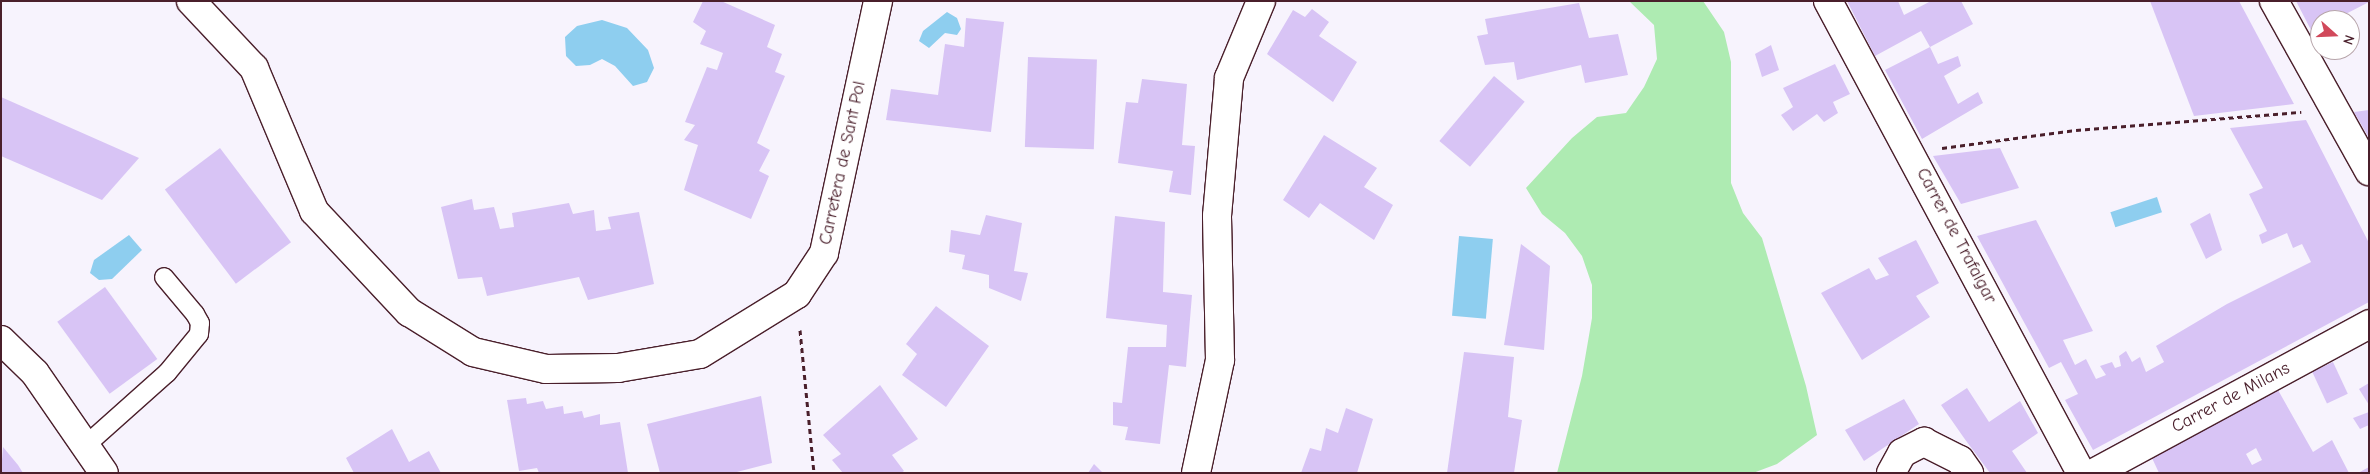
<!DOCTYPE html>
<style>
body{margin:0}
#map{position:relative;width:2370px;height:474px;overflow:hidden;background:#f7f3fd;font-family:"Comic Neue",sans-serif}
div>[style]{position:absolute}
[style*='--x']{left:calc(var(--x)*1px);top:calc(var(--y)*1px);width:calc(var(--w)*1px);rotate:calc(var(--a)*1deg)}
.green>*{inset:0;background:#aeebb2}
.water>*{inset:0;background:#8eceef;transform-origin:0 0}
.building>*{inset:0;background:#d8c4f5;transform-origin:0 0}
.path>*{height:3px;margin-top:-1.5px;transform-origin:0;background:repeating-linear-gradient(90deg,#4a1f2b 0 5px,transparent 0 9px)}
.roads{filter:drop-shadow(1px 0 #4a1f2b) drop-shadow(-1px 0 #4a1f2b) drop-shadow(0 1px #4a1f2b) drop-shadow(0 -1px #4a1f2b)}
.service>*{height:18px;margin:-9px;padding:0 9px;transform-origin:9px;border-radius:9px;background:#fff}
.minor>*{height:28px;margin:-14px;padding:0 14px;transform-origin:14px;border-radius:14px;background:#fff}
.secondary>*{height:28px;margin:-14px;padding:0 14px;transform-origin:14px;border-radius:14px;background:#fff}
span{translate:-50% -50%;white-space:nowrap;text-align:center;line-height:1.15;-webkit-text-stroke:4.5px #fff;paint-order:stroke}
.street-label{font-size:18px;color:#4a1f2b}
.frame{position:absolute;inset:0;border:2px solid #4a1f2b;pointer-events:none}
.north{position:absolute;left:2310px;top:10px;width:50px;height:50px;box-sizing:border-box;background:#fff;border:1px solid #b7a5aa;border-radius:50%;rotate:110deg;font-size:14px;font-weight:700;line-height:20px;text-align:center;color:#4a1f2b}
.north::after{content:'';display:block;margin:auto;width:18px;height:22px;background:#d1495b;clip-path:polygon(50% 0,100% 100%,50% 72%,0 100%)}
</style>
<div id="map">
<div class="green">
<i style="clip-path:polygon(1629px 1px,1703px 1px,1724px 32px,1731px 62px,1731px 183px,1743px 213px,1762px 238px,1806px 386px,1817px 435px,1777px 464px,1753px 473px,1557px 473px,1582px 376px,1592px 318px,1592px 285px,1582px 256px,1565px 233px,1542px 214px,1526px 188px,1572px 138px,1597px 117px,1626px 113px,1644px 87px,1657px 59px,1654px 25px)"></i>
</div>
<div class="water">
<i style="clip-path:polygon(947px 12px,957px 18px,961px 29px,957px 35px,945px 33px,929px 48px,919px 41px,923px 31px)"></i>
<i style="clip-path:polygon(602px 20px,627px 28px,648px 50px,654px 68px,647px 82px,633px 86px,615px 66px,602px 59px,590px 65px,576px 66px,566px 56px,565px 37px,577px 26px)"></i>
<i style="left:2157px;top:197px;width:16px;height:49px;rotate:72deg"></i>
<i style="clip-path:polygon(129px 235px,142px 250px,112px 279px,99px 280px,90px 273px,94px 260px)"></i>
<i style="left:1459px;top:236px;width:34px;height:80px;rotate:5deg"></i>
</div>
<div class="building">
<i style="clip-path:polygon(703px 1px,721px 1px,775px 25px,767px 47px,782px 54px,775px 72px,785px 76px,757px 143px,770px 150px,759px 171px,769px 176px,751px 219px,684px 190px,698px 145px,684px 140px,695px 125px,685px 122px,707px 67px,717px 70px,723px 53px,700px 44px,706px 31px,693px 22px)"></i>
<i style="clip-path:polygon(1847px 1px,1898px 1px,1904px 15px,1931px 1px,1961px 1px,1973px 24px,1930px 47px,1921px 31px,1875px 56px)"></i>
<i style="clip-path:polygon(2150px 1px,2239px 1px,2294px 104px,2194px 116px)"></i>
<i style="clip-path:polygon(2296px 1px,2369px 1px,2369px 2px,2334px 20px,2320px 20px,2320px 28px,2312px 32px)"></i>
<i style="clip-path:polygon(1579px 3px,1589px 38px,1618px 34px,1628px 75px,1585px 83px,1581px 65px,1517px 80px,1514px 62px,1485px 65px,1477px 36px,1488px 34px,1485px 19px)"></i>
<i style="clip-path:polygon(1312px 9px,1329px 22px,1319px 36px,1357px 62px,1333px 102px,1267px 54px,1293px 10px,1305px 17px)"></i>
<i style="clip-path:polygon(966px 18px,1004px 22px,991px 132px,886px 120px,891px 89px,938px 95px,945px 44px,964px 47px)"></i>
<i style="clip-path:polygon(1771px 45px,1779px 70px,1762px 77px,1755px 54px)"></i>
<i style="clip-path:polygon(1930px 47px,1938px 64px,1958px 56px,1961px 66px,1944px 76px,1958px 104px,1978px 92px,1983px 103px,1922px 139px,1885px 70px)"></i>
<i style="left:1028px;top:57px;width:69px;height:90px;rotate:2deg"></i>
<i style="clip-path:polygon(1835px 64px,1850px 94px,1833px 102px,1838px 113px,1824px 122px,1817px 114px,1793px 131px,1781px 115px,1793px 107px,1783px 88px)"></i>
<i style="left:1494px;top:76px;width:40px;height:85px;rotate:40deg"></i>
<i style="clip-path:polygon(1142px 79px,1187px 84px,1182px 145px,1195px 146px,1191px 195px,1169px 192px,1173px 171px,1118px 163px,1126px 102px,1138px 103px)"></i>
<i style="clip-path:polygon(1px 97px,139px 158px,102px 200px,1px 156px)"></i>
<i style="clip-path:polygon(2369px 110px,2369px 138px,2354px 112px)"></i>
<i style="clip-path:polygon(2306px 120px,2369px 243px,2369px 302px,2093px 450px,2065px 400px,2078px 394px,2061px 362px,2049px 368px,1977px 236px,2036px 220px,2093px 331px,2063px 340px,2075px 365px,2086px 359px,2096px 379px,2106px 375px,2100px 366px,2112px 362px,2115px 368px,2121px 366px,2119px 356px,2126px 351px,2132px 362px,2140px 357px,2146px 372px,2164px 362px,2156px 346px,2227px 304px,2311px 262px,2302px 244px,2293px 248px,2287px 233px,2262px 244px,2259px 235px,2267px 231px,2249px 194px,2263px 188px,2230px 128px)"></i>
<i style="clip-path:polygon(1324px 135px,1377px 168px,1364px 187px,1393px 205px,1374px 240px,1320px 203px,1309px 218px,1283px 200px)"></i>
<i style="left:220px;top:148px;width:118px;height:69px;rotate:53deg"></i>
<i style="clip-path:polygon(2000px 148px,2019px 188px,1961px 204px,1933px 156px)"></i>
<i style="clip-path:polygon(472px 199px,474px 210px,494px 207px,500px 229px,514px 227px,512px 213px,569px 203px,573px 214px,594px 210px,596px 231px,611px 229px,608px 217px,639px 212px,654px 284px,588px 300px,579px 277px,487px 296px,482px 277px,458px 279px,441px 207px)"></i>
<i style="clip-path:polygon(2210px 213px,2222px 250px,2206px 259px,2190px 224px)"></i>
<i style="clip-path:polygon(986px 215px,1022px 223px,1014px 271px,1028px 273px,1021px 301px,989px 288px,989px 275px,962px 269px,965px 255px,949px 252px,951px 230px,980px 235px)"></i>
<i style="clip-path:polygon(1115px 216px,1165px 222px,1163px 292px,1192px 295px,1186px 367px,1169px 365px,1160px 444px,1125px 440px,1128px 427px,1113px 425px,1113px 402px,1122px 403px,1128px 347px,1166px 347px,1167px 325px,1106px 318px)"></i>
<i style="clip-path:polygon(1916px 240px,1939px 283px,1916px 296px,1930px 317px,1862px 360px,1821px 293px,1869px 268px,1876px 280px,1889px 275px,1878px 258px)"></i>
<i style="clip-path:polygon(1521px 244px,1550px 266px,1544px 350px,1504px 345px)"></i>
<i style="left:105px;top:287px;width:89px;height:59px;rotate:54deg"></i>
<i style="clip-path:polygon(936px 306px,989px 346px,946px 407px,902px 375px,917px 354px,906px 344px)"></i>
<i style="clip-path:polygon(1464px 352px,1514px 357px,1508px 417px,1522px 420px,1514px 473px,1447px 473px)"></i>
<i style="left:2333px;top:362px;width:35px;height:23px;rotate:65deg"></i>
<i style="clip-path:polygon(2369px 383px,2369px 405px,2359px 389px)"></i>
<i style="clip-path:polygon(880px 385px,918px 439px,892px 455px,904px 471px,901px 473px,843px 473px,832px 460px,841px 454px,823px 435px)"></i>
<i style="clip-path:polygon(1967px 388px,1989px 422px,2020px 401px,2038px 433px,2012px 451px,2027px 473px,1990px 473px,1964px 438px,1941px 405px)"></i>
<i style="clip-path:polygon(evenodd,2278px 390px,2313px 452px,2332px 440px,2349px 473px,2159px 473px,2152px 458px,2278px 390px,2256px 448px,2262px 460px,2252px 465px,2246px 454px,2256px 448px)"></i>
<i style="clip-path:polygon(761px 396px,772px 463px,733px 473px,660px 473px,647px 424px)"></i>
<i style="clip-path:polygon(526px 398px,527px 404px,543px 401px,546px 409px,563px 406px,564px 414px,582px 411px,584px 418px,600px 414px,600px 425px,620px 422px,628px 473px,539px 473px,537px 468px,519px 471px,507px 400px)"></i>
<i style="clip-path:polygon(1904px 399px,1919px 424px,1864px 461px,1845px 430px)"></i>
<i style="clip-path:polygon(1346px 408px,1373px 419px,1357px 473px,1301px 473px,1310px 448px,1321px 451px,1326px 428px,1338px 433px)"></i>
<i style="clip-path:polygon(2369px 412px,2369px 425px,2360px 429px,2353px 418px)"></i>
<i style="clip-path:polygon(392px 429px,409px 462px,429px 451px,441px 473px,354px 473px,346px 458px)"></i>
<i style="clip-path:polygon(3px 447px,18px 465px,23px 473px,1px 473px)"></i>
<i style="clip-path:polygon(1094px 464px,1103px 473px,1088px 473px)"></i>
<i style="clip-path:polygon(2369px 467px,2369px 473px,2358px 473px)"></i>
</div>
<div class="path">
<i style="--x:1942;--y:148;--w:135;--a:-7.7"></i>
<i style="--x:2076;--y:130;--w:226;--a:-4.6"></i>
<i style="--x:800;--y:330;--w:144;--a:84.4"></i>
</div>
<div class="roads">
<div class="service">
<i style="--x:85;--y:446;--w:110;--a:-41.7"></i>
<i style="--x:167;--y:373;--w:50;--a:-50.6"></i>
<i style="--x:199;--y:334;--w:11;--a:-85"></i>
<i style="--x:200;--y:323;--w:10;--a:-119"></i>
<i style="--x:195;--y:314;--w:48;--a:-130"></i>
</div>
<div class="minor">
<i style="--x:191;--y:1;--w:92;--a:46.8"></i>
<i style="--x:254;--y:68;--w:155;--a:67.2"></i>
<i style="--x:314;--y:211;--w:139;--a:46.8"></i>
<i style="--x:409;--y:312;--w:75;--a:32"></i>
<i style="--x:473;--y:352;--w:75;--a:13.1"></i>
<i style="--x:546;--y:369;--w:72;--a:-0.8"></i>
<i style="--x:618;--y:368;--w:83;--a:-9.7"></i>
<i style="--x:700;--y:354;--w:114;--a:-31.7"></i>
<i style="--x:797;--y:294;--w:49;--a:-56.6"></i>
<i style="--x:824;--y:253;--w:258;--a:-77.9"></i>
<i style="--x:1828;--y:1;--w:536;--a:61.81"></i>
<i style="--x:1;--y:340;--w:47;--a:44.1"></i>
<i style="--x:35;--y:373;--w:121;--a:55.4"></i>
<i style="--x:1196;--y:473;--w:116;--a:-78"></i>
<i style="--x:1220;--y:360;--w:144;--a:-91.2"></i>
<i style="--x:1217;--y:216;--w:139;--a:-85"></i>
<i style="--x:1229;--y:78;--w:83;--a:-67.4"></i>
<i style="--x:1891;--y:473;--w:23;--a:-61"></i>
<i style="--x:1902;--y:453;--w:25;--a:-27"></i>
<i style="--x:1924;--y:442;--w:40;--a:26.6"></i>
<i style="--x:1960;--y:460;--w:16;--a:55"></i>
<i style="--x:2094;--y:473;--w:313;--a:-28.4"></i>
</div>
<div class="secondary">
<i style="--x:2274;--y:1;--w:195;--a:60.8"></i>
</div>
</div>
<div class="street-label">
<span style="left:843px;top:163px;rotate:-78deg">Carretera de Sant Pol</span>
<span style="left:1956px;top:236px;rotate:62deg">Carrer de Trafalgar</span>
<span style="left:2231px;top:398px;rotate:-28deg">Carrer de Milans</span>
</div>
<div class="frame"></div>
<div class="north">N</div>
</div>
